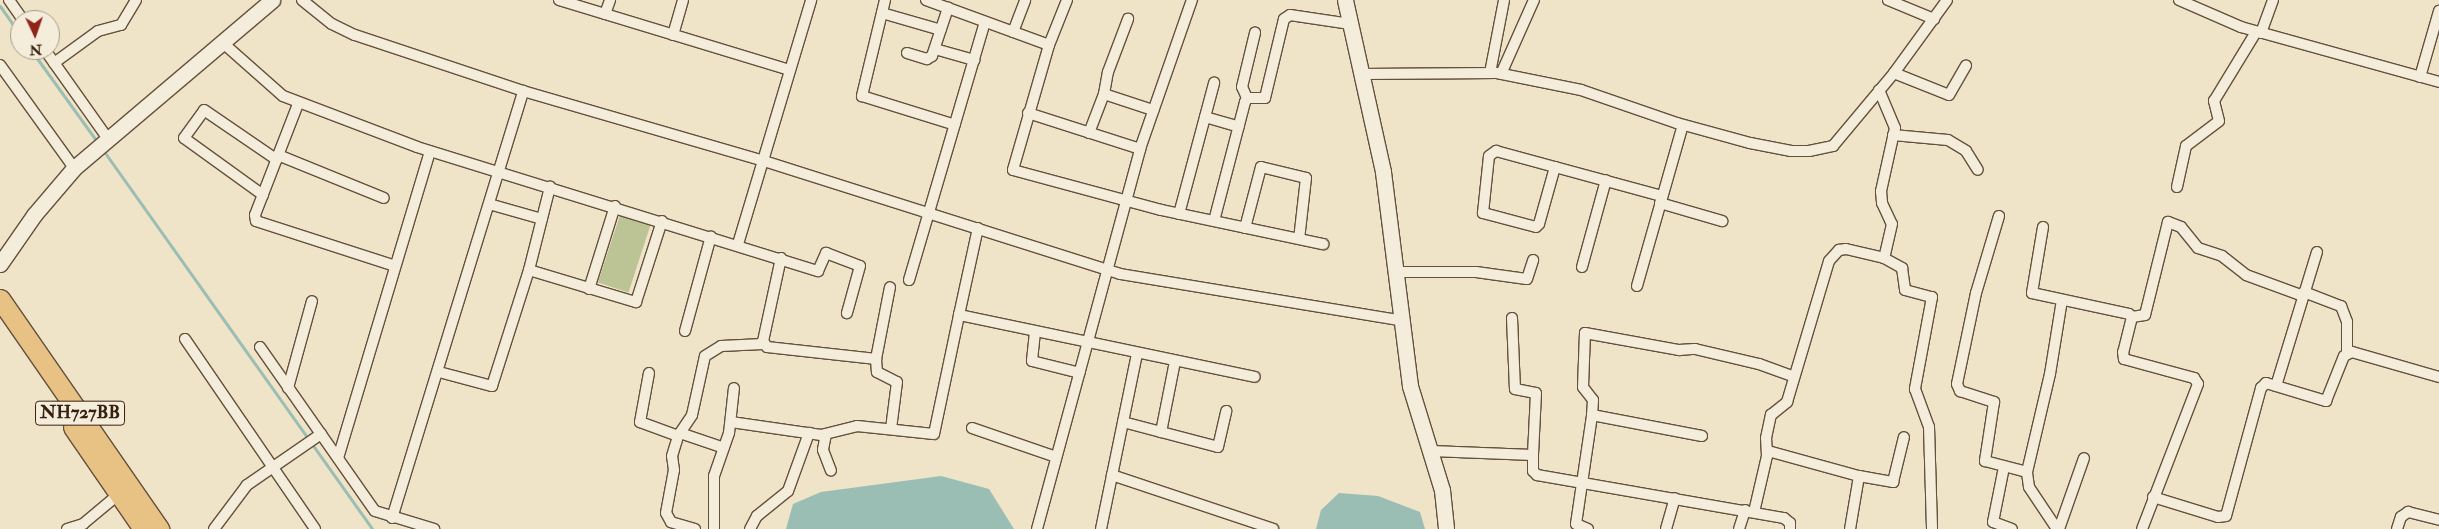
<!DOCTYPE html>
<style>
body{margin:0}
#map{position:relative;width:2439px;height:529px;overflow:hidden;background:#efe3c8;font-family:"IM FELL Double Pica",serif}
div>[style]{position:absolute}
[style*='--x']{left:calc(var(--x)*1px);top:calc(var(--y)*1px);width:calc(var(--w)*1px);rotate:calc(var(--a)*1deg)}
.green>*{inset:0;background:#bcc394;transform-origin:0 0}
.water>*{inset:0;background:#9abeb4}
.stream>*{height:3px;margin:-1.5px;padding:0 1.5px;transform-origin:1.5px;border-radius:1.5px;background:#9abeb4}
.roads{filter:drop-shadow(1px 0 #64513c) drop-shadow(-1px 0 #64513c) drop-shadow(0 1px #64513c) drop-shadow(0 -1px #64513c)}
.street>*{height:10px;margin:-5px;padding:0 5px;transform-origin:5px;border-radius:5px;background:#f5eddb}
.secondary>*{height:15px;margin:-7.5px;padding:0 7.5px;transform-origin:7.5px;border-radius:7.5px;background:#f5eddb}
.highway>*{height:19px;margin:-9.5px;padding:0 9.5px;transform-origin:9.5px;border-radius:9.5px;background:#e8c284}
span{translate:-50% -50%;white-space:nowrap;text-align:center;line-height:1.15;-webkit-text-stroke:4px #f5eddb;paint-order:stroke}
.shield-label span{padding:1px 4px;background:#f5eddb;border:1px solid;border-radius:4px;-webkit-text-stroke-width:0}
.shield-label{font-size:18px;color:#36200e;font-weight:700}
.north{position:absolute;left:10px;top:10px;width:50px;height:50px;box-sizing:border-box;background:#f5eddb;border:1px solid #a99b89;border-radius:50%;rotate:177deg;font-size:14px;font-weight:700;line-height:20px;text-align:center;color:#36200e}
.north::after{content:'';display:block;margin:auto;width:18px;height:22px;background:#8f2418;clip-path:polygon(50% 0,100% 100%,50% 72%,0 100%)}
</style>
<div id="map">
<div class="green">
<i style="left:620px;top:215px;width:32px;height:71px;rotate:18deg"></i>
</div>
<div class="water">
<i style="clip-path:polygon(941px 476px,989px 489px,1014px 529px,786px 529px,793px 504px,821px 492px)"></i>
<i style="clip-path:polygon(1339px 493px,1378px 496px,1420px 512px,1425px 529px,1316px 529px,1321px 510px)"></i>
</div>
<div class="stream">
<i style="--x:0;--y:6;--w:35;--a:55"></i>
<i style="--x:31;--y:50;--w:115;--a:54.2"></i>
<i style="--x:103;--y:150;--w:465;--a:54.6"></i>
</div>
<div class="roads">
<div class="street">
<i style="--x:9;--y:0;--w:24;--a:55"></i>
<i style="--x:302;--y:0;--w:38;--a:39"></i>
<i style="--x:332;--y:24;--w:25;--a:26"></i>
<i style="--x:355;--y:35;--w:177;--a:18.4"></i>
<i style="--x:523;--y:91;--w:251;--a:16.2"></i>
<i style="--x:764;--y:161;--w:374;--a:17.6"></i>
<i style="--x:1120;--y:274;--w:287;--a:9.4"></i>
<i style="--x:559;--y:0;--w:241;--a:16.9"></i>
<i style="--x:885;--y:0;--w:99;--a:103.5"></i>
<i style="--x:862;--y:96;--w:97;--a:17.3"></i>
<i style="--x:926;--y:0;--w:131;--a:20.1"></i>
<i style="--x:1067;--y:0;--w:48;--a:111.8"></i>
<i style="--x:1049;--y:45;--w:130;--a:106.1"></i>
<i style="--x:1013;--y:170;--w:153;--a:15.1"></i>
<i style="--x:1161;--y:210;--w:166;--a:11.9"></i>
<i style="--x:1888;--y:0;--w:50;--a:22.4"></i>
<i style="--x:2179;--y:0;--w:68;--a:23.5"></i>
<i style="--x:2241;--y:27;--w:205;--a:15.5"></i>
<i style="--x:882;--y:13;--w:61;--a:16.1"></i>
<i style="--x:605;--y:14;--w:15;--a:-70"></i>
<i style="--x:1013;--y:32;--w:34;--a:-69"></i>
<i style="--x:2261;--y:33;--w:35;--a:-70"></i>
<i style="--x:673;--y:35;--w:36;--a:-74"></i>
<i style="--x:223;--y:43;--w:80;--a:41.5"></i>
<i style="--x:283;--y:96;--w:143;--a:20.8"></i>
<i style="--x:417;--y:147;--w:420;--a:17.2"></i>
<i style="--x:818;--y:271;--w:20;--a:-66"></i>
<i style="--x:826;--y:253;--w:36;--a:21"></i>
<i style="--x:860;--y:266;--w:49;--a:105.5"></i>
<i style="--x:935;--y:49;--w:41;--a:15.8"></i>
<i style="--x:45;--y:50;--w:109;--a:54.7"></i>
<i style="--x:907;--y:53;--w:21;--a:17"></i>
<i style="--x:927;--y:59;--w:6;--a:-31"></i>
<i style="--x:932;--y:56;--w:51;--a:-71.6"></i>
<i style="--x:54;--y:63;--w:54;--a:-36"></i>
<i style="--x:98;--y:31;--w:24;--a:-15"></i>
<i style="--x:121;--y:25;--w:29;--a:-59"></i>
<i style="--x:0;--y:65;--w:127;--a:54.3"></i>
<i style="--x:1490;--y:73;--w:74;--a:-79.1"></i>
<i style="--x:1894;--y:73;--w:59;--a:21.8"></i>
<i style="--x:1949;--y:95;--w:34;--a:-60"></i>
<i style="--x:1361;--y:74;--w:136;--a:-0.4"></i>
<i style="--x:1497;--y:73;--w:86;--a:11.4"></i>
<i style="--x:1581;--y:90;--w:102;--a:19"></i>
<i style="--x:1677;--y:123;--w:76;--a:15.3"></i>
<i style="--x:1750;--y:143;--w:42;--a:11"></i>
<i style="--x:1791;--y:151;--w:18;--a:0"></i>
<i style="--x:1809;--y:151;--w:25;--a:-12"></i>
<i style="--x:1833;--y:146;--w:95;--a:-50.1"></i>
<i style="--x:1894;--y:73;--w:90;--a:-54"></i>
<i style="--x:1501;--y:74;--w:81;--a:-66"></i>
<i style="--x:2420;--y:77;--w:69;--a:-73.9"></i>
<i style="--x:1879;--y:90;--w:41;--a:67.2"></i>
<i style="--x:1895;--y:128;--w:65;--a:102.5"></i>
<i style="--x:1881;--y:191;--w:12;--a:85"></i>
<i style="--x:1882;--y:203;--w:23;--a:65"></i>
<i style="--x:1892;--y:224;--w:35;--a:103"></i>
<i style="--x:1884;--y:258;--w:21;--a:29"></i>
<i style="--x:1902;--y:268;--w:22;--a:82"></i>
<i style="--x:1905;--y:290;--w:28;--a:15"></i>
<i style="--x:1932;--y:297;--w:94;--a:100.5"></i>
<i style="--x:1915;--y:389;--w:40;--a:69.8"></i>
<i style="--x:1929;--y:427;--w:102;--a:88.3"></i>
<i style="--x:1104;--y:94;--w:22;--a:-80"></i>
<i style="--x:1108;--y:72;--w:57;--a:-69.3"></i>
<i style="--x:1247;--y:98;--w:12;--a:-114"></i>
<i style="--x:1242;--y:87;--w:56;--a:-76.5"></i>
<i style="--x:298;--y:104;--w:119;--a:111.2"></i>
<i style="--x:255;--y:215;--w:6;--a:81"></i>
<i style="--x:256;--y:221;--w:146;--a:17.9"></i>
<i style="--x:1028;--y:113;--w:118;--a:17.8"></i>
<i style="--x:1205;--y:117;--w:35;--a:16"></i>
<i style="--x:1089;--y:133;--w:42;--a:-69"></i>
<i style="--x:1104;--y:94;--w:52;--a:18.1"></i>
<i style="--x:1893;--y:135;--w:55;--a:5.2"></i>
<i style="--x:1948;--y:140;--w:21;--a:31"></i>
<i style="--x:1966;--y:151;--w:22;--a:58"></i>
<i style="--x:278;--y:155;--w:114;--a:22.1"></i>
<i style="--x:1555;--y:167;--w:59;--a:105.7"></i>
<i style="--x:1539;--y:224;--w:4;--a:135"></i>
<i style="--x:1536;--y:227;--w:55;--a:-165.2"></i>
<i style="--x:1483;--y:213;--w:57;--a:-84"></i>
<i style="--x:1489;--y:156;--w:9;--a:-36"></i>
<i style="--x:1496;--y:151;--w:61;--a:15.2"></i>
<i style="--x:1555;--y:167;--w:111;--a:15.2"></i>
<i style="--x:2177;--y:187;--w:42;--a:-77.6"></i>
<i style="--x:2186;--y:146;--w:41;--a:-37.1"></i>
<i style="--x:2219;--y:121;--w:21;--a:-104"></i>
<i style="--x:2214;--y:101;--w:81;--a:-58.7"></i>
<i style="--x:263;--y:195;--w:97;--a:-144.2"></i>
<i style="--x:184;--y:138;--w:34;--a:-54"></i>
<i style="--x:204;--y:110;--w:88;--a:34.4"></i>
<i style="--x:1660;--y:203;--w:65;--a:16.2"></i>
<i style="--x:489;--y:204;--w:55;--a:15.8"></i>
<i style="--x:1179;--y:214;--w:136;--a:-75"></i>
<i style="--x:1999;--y:216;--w:80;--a:106.6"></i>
<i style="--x:1976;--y:293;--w:93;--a:101.8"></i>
<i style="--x:1957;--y:384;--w:8;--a:67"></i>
<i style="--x:1960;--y:391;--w:36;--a:18"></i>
<i style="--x:1994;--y:402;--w:60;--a:98.7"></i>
<i style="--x:1985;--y:461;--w:43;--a:14.7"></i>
<i style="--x:1214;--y:221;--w:123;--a:-75.4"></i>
<i style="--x:1245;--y:102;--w:4;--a:-63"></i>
<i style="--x:1247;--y:98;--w:18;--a:0"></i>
<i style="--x:1265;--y:98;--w:81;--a:-76.5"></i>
<i style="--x:1284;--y:19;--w:7;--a:-34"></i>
<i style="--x:1290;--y:15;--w:61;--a:8.5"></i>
<i style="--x:2043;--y:227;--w:67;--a:99.5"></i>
<i style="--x:2032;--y:293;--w:99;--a:12.2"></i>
<i style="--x:2129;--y:314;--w:4;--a:45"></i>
<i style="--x:2132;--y:317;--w:36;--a:104"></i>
<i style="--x:2123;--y:352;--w:7;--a:82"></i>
<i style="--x:2124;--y:359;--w:73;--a:15.2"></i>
<i style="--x:2194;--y:378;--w:7;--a:56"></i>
<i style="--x:2198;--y:384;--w:155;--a:111.1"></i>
<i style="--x:1245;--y:228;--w:63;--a:-75.3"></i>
<i style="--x:1261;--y:167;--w:46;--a:13.7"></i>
<i style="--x:1306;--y:178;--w:61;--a:96.5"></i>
<i style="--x:738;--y:244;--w:255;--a:-73.3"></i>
<i style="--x:781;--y:258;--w:85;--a:102.2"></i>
<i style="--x:763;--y:341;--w:7;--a:56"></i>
<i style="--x:767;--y:347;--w:110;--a:6.3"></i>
<i style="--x:876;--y:359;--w:73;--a:-79"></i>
<i style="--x:1582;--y:267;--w:90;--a:-74.6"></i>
<i style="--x:529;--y:270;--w:112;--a:16.7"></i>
<i style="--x:636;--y:302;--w:85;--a:-72.2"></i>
<i style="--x:1397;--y:272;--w:79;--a:0"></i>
<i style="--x:1476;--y:272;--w:51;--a:7.8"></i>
<i style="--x:1527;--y:279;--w:20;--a:-72"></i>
<i style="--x:909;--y:280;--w:269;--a:-73.6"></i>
<i style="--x:1637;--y:286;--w:167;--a:-74.1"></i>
<i style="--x:589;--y:289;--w:87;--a:-72.6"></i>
<i style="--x:2304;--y:292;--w:40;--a:21"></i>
<i style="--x:2341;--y:306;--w:17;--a:69"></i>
<i style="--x:2347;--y:322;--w:32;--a:90"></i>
<i style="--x:959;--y:315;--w:89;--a:-77.7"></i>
<i style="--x:2132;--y:317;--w:13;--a:-9"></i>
<i style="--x:2145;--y:315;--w:96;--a:-76.1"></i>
<i style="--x:2168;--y:222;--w:14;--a:21"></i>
<i style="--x:2181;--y:227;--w:27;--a:51"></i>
<i style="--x:2198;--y:248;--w:25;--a:18"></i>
<i style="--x:2222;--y:256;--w:31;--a:38"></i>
<i style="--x:2246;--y:275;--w:61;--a:20.2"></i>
<i style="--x:1512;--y:318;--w:71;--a:87.6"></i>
<i style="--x:1515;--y:389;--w:21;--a:11"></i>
<i style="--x:1536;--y:393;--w:62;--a:92.8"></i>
<i style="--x:685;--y:331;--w:98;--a:-74.7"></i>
<i style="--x:1035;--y:332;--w:29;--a:96"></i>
<i style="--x:1032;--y:361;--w:49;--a:14"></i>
<i style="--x:185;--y:339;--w:230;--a:55.6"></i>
<i style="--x:260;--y:347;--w:200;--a:55"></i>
<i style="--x:375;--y:511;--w:62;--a:17"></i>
<i style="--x:876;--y:359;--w:13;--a:86"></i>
<i style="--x:877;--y:372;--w:22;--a:27"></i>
<i style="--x:897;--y:382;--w:47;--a:97.3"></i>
<i style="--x:439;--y:372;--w:55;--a:14.8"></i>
<i style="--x:492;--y:386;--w:122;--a:-72.3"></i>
<i style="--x:529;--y:270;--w:86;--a:-75.8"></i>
<i style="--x:649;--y:373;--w:50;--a:100.4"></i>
<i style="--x:640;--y:422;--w:40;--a:20.2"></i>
<i style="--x:2276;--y:386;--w:140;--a:-73"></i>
<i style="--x:288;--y:388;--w:90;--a:-74.6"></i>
<i style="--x:1592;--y:415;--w:15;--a:-86"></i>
<i style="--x:1593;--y:400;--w:16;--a:-128"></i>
<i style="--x:1583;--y:387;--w:54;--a:-87.9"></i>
<i style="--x:1585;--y:333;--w:96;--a:10.3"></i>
<i style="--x:1679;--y:350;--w:16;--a:-4"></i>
<i style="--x:1695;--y:349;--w:66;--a:13.2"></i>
<i style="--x:1759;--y:364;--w:37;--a:20"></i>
<i style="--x:731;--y:422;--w:91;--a:8.2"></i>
<i style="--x:821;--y:435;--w:37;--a:-14"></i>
<i style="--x:857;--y:426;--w:77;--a:5.9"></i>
<i style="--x:934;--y:434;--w:122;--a:-78.1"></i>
<i style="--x:959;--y:315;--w:302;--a:11.8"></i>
<i style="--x:1123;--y:422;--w:98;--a:14.7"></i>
<i style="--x:1218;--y:447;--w:37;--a:-77"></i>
<i style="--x:972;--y:428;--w:89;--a:19"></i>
<i style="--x:1161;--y:432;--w:72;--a:-78.8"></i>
<i style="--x:680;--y:433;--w:46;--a:18.8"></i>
<i style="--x:826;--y:434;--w:16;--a:101"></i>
<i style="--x:823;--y:450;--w:22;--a:69"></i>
<i style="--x:1431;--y:451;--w:102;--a:2.2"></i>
<i style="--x:1533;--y:455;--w:16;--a:90"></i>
<i style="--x:1533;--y:471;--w:6;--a:45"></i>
<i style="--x:1537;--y:475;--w:251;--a:9.9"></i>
<i style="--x:1784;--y:518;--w:8;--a:40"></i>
<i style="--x:1790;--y:523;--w:6;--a:90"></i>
<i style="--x:1768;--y:451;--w:94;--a:15.4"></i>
<i style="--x:1859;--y:476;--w:54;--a:99.6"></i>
<i style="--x:338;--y:458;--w:320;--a:-73.3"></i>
<i style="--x:2004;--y:467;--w:56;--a:101.3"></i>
<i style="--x:1993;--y:522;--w:20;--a:20"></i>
<i style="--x:1112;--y:475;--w:170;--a:18.5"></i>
<i style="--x:1859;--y:476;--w:35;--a:10"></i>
<i style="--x:1893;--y:482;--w:46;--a:-76.3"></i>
<i style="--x:2153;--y:497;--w:68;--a:17.1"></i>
<i style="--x:2218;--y:517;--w:8;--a:-7"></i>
<i style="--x:2226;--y:516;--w:133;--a:-74.7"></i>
<i style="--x:2261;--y:388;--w:7;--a:-45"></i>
<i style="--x:2266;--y:383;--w:63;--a:16.7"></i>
<i style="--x:2326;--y:401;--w:48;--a:-68.2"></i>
<i style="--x:2344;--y:356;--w:9;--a:-27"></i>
<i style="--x:2352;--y:352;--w:91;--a:16"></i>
<i style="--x:1754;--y:512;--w:57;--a:-76.9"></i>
<i style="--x:1767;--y:456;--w:18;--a:-93"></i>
<i style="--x:1766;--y:438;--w:24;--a:-78"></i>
<i style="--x:1771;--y:415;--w:21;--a:-39"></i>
<i style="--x:1787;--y:402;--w:147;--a:-73.4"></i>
<i style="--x:1829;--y:261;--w:15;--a:-48"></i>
<i style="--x:1839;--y:250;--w:7;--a:-8"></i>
<i style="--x:1846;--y:249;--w:39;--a:13"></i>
<i style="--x:392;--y:518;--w:447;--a:-72.9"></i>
<i style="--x:67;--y:529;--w:17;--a:-17"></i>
<i style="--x:83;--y:524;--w:47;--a:-39.8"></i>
<i style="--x:214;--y:529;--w:55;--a:-53.1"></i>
<i style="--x:247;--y:485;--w:90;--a:-34.6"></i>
<i style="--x:695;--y:529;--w:25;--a:-164"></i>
<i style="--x:671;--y:522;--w:10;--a:-119"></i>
<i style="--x:666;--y:513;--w:44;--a:-79.5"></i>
<i style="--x:674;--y:470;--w:14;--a:-98"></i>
<i style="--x:672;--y:456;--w:21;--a:-73"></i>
<i style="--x:678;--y:436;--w:25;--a:-56"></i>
<i style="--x:692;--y:415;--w:60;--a:-77.6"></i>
<i style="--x:705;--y:356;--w:19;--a:-32"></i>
<i style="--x:721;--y:346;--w:42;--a:-2.7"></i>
<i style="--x:714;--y:529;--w:53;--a:-90"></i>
<i style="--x:714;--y:476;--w:46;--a:-70.8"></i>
<i style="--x:729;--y:433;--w:45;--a:-83.7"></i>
<i style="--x:750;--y:529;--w:15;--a:-62"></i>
<i style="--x:757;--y:516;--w:40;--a:-39"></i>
<i style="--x:788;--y:491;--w:62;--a:-70.1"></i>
<i style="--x:1037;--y:529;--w:394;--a:-74.8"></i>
<i style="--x:1140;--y:149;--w:158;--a:-70.8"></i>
<i style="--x:1101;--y:529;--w:179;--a:-78.4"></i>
<i style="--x:1588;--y:529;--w:13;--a:-157"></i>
<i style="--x:1576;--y:524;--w:110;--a:-81.6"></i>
<i style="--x:1592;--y:415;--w:112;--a:10.8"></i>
<i style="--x:1666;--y:529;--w:32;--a:-74"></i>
<i style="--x:1739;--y:529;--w:20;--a:-72"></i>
<i style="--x:2057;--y:529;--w:50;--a:-123.7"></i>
<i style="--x:2029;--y:487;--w:15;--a:-98"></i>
<i style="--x:2027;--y:472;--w:101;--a:-76.8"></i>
<i style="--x:2050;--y:374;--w:75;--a:-80.8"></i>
<i style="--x:2059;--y:529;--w:75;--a:-70.6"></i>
<i style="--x:2397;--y:529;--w:13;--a:-72"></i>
<i style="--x:2401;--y:517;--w:9;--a:-36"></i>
<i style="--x:2408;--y:512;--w:32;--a:14"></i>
</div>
<div class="secondary">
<i style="--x:1345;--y:0;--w:176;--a:77.5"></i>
<i style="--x:1383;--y:172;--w:216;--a:82.8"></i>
<i style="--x:1410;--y:386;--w:109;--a:72.9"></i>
<i style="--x:1442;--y:490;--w:39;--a:84"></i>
<i style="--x:0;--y:264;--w:60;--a:-55.2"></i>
<i style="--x:34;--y:215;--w:62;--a:-49.6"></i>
<i style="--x:74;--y:168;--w:260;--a:-40.3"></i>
</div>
<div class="highway">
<i style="--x:0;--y:299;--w:280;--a:55.3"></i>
<i style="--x:73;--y:427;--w:124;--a:55.5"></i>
</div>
</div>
<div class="shield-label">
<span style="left:80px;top:413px">NH727BB</span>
</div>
<div class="north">N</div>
</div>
